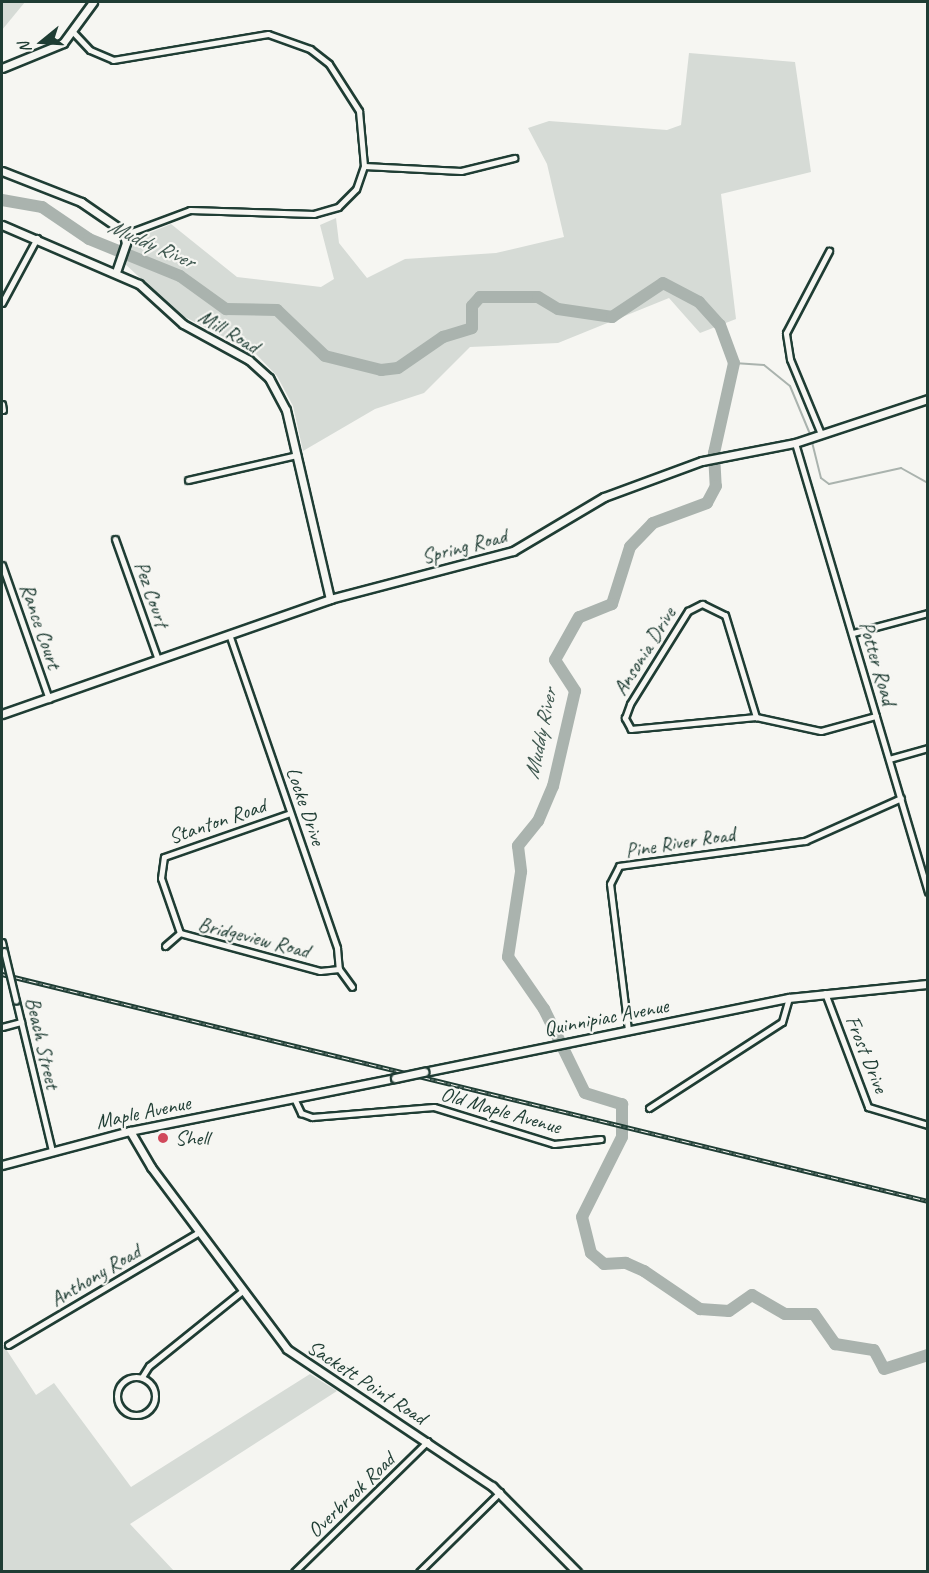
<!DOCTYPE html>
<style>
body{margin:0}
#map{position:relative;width:929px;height:1573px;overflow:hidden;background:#f6f6f2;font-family:Caveat,sans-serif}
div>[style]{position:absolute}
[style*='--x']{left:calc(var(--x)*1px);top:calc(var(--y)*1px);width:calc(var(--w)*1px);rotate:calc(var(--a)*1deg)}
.green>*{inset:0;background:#d6dbd6}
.stream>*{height:2px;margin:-1px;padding:0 1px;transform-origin:1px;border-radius:1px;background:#aab3ae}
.river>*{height:12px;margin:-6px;padding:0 6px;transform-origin:6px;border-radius:6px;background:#aab3ae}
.roads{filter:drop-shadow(2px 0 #1f3d34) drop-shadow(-2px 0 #1f3d34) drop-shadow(0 2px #1f3d34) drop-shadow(0 -2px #1f3d34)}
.street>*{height:5px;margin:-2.5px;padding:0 2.5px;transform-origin:2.5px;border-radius:2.5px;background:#f6f6f2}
.street>.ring{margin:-2.5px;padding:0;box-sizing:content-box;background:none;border:5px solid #f6f6f2;border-radius:50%}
.secondary>*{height:7px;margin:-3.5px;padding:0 3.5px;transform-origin:3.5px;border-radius:3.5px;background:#f6f6f2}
.rail>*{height:4.5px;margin-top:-2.25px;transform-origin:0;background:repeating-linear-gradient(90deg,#f6f6f2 0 7px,#1f3d34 0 14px);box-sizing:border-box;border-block:2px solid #1f3d34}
.bridges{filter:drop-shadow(2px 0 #1f3d34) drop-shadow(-2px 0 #1f3d34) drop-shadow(0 2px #1f3d34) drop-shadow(0 -2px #1f3d34)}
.street-bridge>*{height:5px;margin:-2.5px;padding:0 2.5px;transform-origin:2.5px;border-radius:2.5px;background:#f6f6f2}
.secondary-bridge>*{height:7px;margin:-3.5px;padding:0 3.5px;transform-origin:3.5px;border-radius:3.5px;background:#f6f6f2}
.dots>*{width:16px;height:16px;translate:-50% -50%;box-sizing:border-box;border:3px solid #f6f6f2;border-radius:50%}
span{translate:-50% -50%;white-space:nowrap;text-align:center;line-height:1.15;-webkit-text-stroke:4.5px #f6f6f2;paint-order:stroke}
.street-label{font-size:21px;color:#1f3d34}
.poi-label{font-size:21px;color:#1f3d34}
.left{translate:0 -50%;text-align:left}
.water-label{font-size:22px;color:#425a52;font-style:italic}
.frame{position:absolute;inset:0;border:3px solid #1f3d34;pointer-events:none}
.north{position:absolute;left:12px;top:12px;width:60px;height:60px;-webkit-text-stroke:4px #f6f6f2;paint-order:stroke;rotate:252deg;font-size:16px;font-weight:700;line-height:24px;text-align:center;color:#1f3d34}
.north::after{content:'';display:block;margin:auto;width:21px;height:27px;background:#1f3d34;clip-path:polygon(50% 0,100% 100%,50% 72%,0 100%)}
</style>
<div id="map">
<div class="green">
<i style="clip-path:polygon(2px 2px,25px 2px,2px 30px)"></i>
<i style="clip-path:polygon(689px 53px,795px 62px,811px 172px,721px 194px,736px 319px,700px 333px,669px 298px,558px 343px,470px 347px,424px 393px,375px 409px,303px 451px,293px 406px,277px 376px,255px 353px,179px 314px,124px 263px,135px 239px,171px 224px,237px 277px,321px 287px,334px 279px,320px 225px,336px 218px,339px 243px,367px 278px,405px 259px,496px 253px,564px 237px,547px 164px,528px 128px,549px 121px,667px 130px,681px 125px)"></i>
<i style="clip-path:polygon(2px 1343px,36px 1395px,54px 1383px,131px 1487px,310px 1374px,337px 1391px,130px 1524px,174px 1571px,2px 1571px)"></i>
</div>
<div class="stream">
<i style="--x:734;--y:363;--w:30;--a:4"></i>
<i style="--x:764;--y:365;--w:33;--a:39"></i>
<i style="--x:790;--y:386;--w:52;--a:67.4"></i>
<i style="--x:812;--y:442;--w:37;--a:76"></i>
<i style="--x:821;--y:478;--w:10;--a:37"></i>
<i style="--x:829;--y:484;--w:74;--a:-12.5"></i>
<i style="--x:901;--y:468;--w:31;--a:29"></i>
</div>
<div class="river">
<i style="--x:2;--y:200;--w:41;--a:9.9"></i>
<i style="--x:42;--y:207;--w:57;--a:34.2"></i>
<i style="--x:89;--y:239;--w:98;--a:22.1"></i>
<i style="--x:180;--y:276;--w:57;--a:35.7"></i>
<i style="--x:226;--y:309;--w:51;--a:1.1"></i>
<i style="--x:277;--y:310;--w:66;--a:43.8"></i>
<i style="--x:325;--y:356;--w:58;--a:14"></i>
<i style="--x:381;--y:370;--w:17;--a:-7"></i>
<i style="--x:398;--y:368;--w:55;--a:-34.6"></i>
<i style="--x:443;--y:337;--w:30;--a:-17"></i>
<i style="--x:472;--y:328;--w:22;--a:-90"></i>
<i style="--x:472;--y:306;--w:12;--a:-48"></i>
<i style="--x:480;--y:297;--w:58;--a:0"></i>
<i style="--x:538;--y:297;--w:23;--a:31"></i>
<i style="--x:558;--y:309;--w:55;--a:8.4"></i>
<i style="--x:612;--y:317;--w:61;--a:-33.7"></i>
<i style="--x:663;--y:283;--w:41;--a:27.8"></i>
<i style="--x:699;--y:302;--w:31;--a:48"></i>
<i style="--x:720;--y:325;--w:40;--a:69.8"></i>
<i style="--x:734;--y:363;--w:92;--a:102.5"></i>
<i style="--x:714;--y:453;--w:33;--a:87"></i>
<i style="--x:716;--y:486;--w:19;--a:118"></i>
<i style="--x:707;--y:503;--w:58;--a:159.7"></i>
<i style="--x:653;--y:523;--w:33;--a:134"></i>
<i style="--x:630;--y:547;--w:60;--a:107.5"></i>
<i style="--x:612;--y:604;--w:35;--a:158"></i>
<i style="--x:579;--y:617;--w:49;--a:119.2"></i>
<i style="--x:555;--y:660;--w:37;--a:57"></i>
<i style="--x:575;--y:691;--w:98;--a:103"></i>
<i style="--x:553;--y:786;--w:38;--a:113"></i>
<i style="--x:538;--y:821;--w:32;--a:129"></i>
<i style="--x:518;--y:846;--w:26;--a:83"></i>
<i style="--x:521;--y:872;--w:86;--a:98.7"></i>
<i style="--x:508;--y:957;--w:63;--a:55.3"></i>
<i style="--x:544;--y:1009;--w:93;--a:64"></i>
<i style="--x:585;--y:1093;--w:39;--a:17"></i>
<i style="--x:622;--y:1104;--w:33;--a:90"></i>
<i style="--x:622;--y:1137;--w:89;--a:116.6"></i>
<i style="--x:582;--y:1217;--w:37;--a:76"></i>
<i style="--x:591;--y:1253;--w:17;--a:40"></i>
<i style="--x:604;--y:1264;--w:22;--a:-3"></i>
<i style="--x:626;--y:1263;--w:20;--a:24"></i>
<i style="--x:644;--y:1271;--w:68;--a:34.2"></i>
<i style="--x:700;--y:1309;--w:29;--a:4"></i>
<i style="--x:729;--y:1311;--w:28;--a:-35"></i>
<i style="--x:752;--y:1295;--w:38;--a:30"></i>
<i style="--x:785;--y:1314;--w:29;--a:0"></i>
<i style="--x:814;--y:1314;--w:37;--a:55"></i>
<i style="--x:835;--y:1344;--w:39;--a:9"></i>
<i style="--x:874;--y:1350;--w:21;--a:62"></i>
<i style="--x:884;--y:1369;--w:46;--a:-17.7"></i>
</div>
<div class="roads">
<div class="street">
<i style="--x:74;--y:33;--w:23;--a:47"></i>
<i style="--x:90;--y:50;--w:25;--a:23"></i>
<i style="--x:113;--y:60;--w:157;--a:-9.5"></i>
<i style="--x:268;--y:34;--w:45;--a:19.7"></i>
<i style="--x:310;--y:49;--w:24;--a:38"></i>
<i style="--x:329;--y:64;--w:56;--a:57.4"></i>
<i style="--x:359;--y:111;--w:55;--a:84.8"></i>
<i style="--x:364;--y:166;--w:24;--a:109"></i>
<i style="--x:356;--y:189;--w:25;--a:135"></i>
<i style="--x:338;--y:207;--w:25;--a:164"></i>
<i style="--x:314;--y:214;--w:124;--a:-178.2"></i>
<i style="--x:190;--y:210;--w:68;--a:159.4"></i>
<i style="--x:364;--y:166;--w:97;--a:3"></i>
<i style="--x:461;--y:171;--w:55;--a:-13.8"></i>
<i style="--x:2;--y:303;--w:74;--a:-61.7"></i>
<i style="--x:2;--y:404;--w:6;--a:81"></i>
<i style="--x:821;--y:434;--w:81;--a:-112.5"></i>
<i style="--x:790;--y:359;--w:26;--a:-99"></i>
<i style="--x:786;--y:333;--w:93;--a:-62.3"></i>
<i style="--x:795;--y:443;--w:468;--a:73.5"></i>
<i style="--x:188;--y:480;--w:112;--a:-12.9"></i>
<i style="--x:115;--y:539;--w:128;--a:70.4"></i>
<i style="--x:2;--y:565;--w:142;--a:70.7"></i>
<i style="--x:702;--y:604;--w:25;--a:26"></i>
<i style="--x:725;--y:615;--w:107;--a:73.1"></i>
<i style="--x:756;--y:717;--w:126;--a:174.5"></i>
<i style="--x:631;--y:729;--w:13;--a:-119"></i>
<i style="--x:625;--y:718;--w:15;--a:-70"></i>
<i style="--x:630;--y:704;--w:110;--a:-58.1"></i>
<i style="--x:688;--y:611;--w:16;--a:-27"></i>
<i style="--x:853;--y:633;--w:78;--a:-14.9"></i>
<i style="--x:229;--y:634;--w:332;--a:71"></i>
<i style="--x:337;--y:948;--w:21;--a:85"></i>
<i style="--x:339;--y:969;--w:22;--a:54"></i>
<i style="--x:756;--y:717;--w:66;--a:12.2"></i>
<i style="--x:821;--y:731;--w:57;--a:-15.3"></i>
<i style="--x:889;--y:759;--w:41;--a:-15.8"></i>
<i style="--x:180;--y:933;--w:58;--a:-109.1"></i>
<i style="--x:161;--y:878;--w:21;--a:-82"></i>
<i style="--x:164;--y:857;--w:133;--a:-19.2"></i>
<i style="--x:2;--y:942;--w:9;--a:77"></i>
<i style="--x:165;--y:946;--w:20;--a:-41"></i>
<i style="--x:180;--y:933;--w:145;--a:15.2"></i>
<i style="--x:320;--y:971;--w:19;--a:-6"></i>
<i style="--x:825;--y:993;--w:122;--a:69.3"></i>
<i style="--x:868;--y:1107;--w:63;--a:16.7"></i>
<i style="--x:16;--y:1001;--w:154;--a:76.5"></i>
<i style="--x:2;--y:1027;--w:20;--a:-15"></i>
<i style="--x:628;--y:1030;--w:147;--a:-97"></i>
<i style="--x:610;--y:884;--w:20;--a:-63"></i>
<i style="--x:619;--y:866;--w:188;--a:-7.7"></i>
<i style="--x:805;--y:841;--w:105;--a:-24.1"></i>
<i style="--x:294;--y:1098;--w:17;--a:65"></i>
<i style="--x:301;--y:1113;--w:12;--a:20"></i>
<i style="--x:312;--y:1117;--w:122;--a:-4.7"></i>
<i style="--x:434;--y:1107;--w:126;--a:17.1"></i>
<i style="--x:554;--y:1144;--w:47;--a:-6.1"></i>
<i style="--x:649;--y:1108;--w:158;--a:-32.9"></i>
<i style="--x:782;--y:1022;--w:25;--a:-74"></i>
<i style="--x:8;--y:1345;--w:222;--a:-30.6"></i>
<i style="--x:142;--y:1377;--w:13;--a:-58"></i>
<i style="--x:149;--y:1366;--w:118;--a:-38.8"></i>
<i class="ring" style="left:117px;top:1377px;width:33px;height:33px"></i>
<i style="--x:294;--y:1572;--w:187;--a:-44.4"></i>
<i style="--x:419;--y:1572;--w:114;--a:-44.6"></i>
</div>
<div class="secondary">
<i style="--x:2;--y:68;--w:66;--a:-22.3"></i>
<i style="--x:63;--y:43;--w:51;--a:-53.8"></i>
<i style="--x:2;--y:171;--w:85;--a:21.4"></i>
<i style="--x:81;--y:202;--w:51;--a:34.6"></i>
<i style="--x:123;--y:231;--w:12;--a:76"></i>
<i style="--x:126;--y:243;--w:31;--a:109"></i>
<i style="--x:2;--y:225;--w:149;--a:23.3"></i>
<i style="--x:139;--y:284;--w:59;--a:42.3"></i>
<i style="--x:183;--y:324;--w:75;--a:28.6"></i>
<i style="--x:249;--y:360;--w:27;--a:42"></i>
<i style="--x:269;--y:378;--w:36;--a:62"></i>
<i style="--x:286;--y:410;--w:194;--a:76.9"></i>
<i style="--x:2;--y:714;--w:348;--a:-19.3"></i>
<i style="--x:330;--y:599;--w:189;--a:-14.7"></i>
<i style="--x:513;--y:551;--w:106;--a:-30.7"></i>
<i style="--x:604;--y:497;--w:104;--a:-20.2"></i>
<i style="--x:702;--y:461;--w:95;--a:-11"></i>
<i style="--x:795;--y:443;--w:140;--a:-18.3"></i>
<i style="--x:424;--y:1072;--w:372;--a:-11.5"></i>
<i style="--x:789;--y:998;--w:140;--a:-5.8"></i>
<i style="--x:130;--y:1131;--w:42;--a:59.7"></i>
<i style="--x:151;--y:1167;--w:227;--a:53.2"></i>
<i style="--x:287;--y:1349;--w:247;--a:33.8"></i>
<i style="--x:492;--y:1486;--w:121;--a:45.3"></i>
<i style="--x:2;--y:1165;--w:132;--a:-14.9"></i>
<i style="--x:130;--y:1131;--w:270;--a:-11.3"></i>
</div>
</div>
<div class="rail">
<i style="--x:2;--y:974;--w:953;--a:13.77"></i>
</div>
<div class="bridges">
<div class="street-bridge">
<i style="--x:4;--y:951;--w:51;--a:76.5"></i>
</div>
<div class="secondary-bridge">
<i style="--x:395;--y:1078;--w:30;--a:-12"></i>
</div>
</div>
<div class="dots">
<i style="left:163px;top:1138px;background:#d1495b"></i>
</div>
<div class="street-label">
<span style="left:229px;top:331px;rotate:30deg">Mill Road</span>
<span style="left:464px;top:546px;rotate:-15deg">Spring Road</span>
<span style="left:152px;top:594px;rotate:71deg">Pez Court</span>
<span style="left:41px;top:626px;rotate:71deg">Rance Court</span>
<span style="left:644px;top:651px;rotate:-58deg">Ansonia Drive</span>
<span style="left:878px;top:663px;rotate:74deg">Potter Road</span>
<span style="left:306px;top:806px;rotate:71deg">Locke Drive</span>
<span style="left:217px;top:821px;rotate:-19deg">Stanton Road</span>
<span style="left:680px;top:842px;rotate:-9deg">Pine River Road</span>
<span style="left:254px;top:937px;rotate:14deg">Bridgeview Road</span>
<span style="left:606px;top:1017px;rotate:-11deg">Quinnipiac Avenue</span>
<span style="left:43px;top:1043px;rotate:77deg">Beach Street</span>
<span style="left:867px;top:1054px;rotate:68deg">Frost Drive</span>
<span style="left:501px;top:1110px;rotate:16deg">Old Maple Avenue</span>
<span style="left:143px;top:1112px;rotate:-12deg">Maple Avenue</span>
<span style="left:95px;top:1275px;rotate:-31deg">Anthony Road</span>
<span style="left:367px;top:1382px;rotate:33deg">Sackett Point Road</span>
<span style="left:351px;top:1495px;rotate:-44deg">Overbrook Road</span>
</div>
<div class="poi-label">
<span class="left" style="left:175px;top:1138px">Shell</span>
</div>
<div class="water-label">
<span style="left:151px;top:244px;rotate:24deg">Muddy River</span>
<span style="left:541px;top:734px;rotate:-78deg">Muddy River</span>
</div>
<div class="frame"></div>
<div class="north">N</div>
</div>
